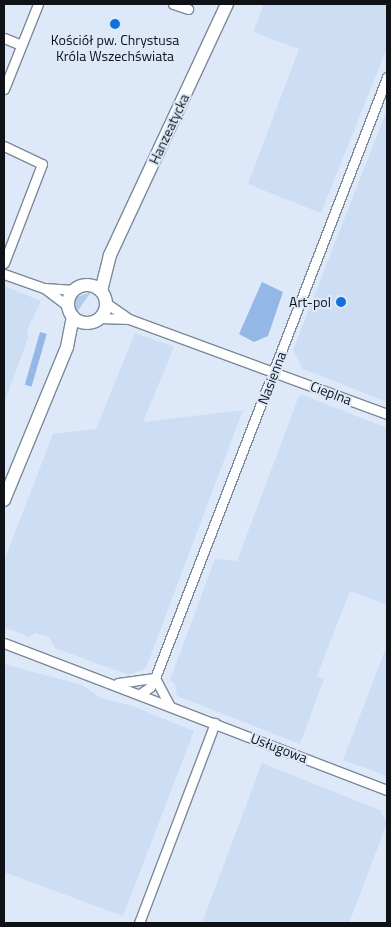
<!DOCTYPE html>
<meta charset="utf-8">
<style>
body{margin:0}
#map{position:relative;width:391px;height:927px;overflow:hidden;background:#dde9f9;font-family:"Titillium Web",sans-serif}
div>[style]{position:absolute}
[style*='--x']{left:calc(var(--x)*1px);top:calc(var(--y)*1px);width:calc(var(--w)*1px);rotate:calc(var(--a)*1deg)}
.built>*{inset:0;background:#cdddf3}
.green>*{inset:0;background:#b3caea}
.water>*{inset:0;background:#93b8e8;transform-origin:0 0}
.roads{filter:drop-shadow(1px 0 #7e8997) drop-shadow(-1px 0 #7e8997) drop-shadow(0 1px #7e8997) drop-shadow(0 -1px #7e8997)}
.street>*{height:9px;margin:-4.5px;padding:0 4.5px;transform-origin:4.5px;border-radius:4.5px;background:#fff}
.secondary>*{height:12px;margin:-6px;padding:0 6px;transform-origin:6px;border-radius:6px;background:#fff}
.secondary>.ring{margin:-6px;padding:0;box-sizing:content-box;background:none;border:12px solid #fff;border-radius:50%}
.dots>*{width:14px;height:14px;translate:-50% -50%;box-sizing:border-box;border:2px solid #dde9f9;border-radius:50%}
span{translate:-50% -50%;white-space:nowrap;text-align:center;line-height:1.15;-webkit-text-stroke:4px #dde9f9;paint-order:stroke}
.poi-label{font-size:14px;color:#0f1318}
.right{translate:-100% -50%;text-align:right}
.street-label{font-size:14px;color:#0f1318}
.frame{position:absolute;inset:0;border:5px solid #0f1318;pointer-events:none}
</style>
<div id="map">
<div class="built">
<i style="clip-path:polygon(264px 4px,387px 4px,387px 48px,321px 213px,248px 184px,299px 49px,253px 32px)"></i>
<i style="clip-path:polygon(387px 110px,387px 402px,303px 369px,293px 350px)"></i>
<i style="clip-path:polygon(4px 286px,41px 301px,27px 330px,28px 338px,4px 403px)"></i>
<i style="clip-path:polygon(135px 333px,174px 347px,143px 422px,243px 410px,146px 668px,129px 675px,55px 648px,49px 637px,36px 633px,29px 637px,4px 627px,4px 561px,53px 434px,96px 429px)"></i>
<i style="clip-path:polygon(303px 395px,387px 428px,387px 605px,350px 591px,317px 676px,324px 679px,300px 744px,177px 696px,175px 684px,170px 680px,215px 559px,237px 561px,299px 396px)"></i>
<i style="clip-path:polygon(387px 645px,387px 776px,343px 760px)"></i>
<i style="clip-path:polygon(4px 664px,82px 685px,101px 698px,130px 705px,194px 731px,123px 916px,4px 872px)"></i>
<i style="clip-path:polygon(262px 763px,380px 810px,387px 823px,349px 923px,202px 923px)"></i>
</div>
<div class="green">
<i style="clip-path:polygon(91px 292px,77px 312px,74px 305px,77px 297px)"></i>
</div>
<div class="water">
<i style="clip-path:polygon(262px 282px,283px 292px,268px 336px,254px 342px,239px 334px)"></i>
<i style="left:40px;top:332px;width:7px;height:55px;rotate:16deg"></i>
</div>
<div class="roads">
<div class="street">
<i style="--x:173;--y:4;--w:16;--a:18"></i>
<i style="--x:4;--y:38;--w:18;--a:22"></i>
<i style="--x:4;--y:89;--w:92;--a:-68.2"></i>
<i style="--x:4;--y:146;--w:42;--a:25.3"></i>
<i style="--x:42;--y:164;--w:106;--a:111"></i>
<i style="--x:4;--y:274;--w:42;--a:19.3"></i>
<i style="--x:44;--y:288;--w:30;--a:37"></i>
<i style="--x:44;--y:288;--w:30;--a:4"></i>
<i style="--x:106;--y:303;--w:28;--a:35"></i>
<i style="--x:129;--y:319;--w:275;--a:20.2"></i>
<i style="--x:100;--y:318;--w:29;--a:2"></i>
<i style="--x:4;--y:643;--w:410;--a:21"></i>
<i style="--x:155;--y:678;--w:32;--a:62"></i>
<i style="--x:118;--y:683;--w:37;--a:-8"></i>
<i style="--x:140;--y:694;--w:12;--a:-35"></i>
<i style="--x:150;--y:687;--w:10;--a:-61"></i>
<i style="--x:155;--y:678;--w:644;--a:-68.89"></i>
<i style="--x:139;--y:923;--w:214;--a:-69.2"></i>
</div>
<div class="secondary">
<i class="ring" style="left:68px;top:285px;width:26px;height:26px"></i>
<i style="--x:101;--y:291;--w:37;--a:-76"></i>
<i style="--x:110;--y:255;--w:277;--a:-65"></i>
<i style="--x:4;--y:500;--w:165;--a:-67.6"></i>
<i style="--x:67;--y:347;--w:31;--a:-79"></i>
</div>
</div>
<div class="dots">
<i style="left:115px;top:24px;background:#1171d9"></i>
<i style="left:341px;top:302px;background:#1171d9"></i>
</div>
<div class="poi-label">
<span style="left:115px;top:48px">Kościół pw. Chrystusa<br>Króla Wszechświata</span>
<span class="right" style="left:331px;top:302px">Art-pol</span>
</div>
<div class="street-label">
<span style="left:169px;top:129px;rotate:-65deg">Hanzeatycka</span>
<span style="left:272px;top:378px;rotate:-69deg">Nasienna</span>
<span style="left:331px;top:393px;rotate:21deg">Cieplna</span>
<span style="left:279px;top:748px;rotate:21deg">Usługowa</span>
</div>
<div class="frame"></div>
</div>
